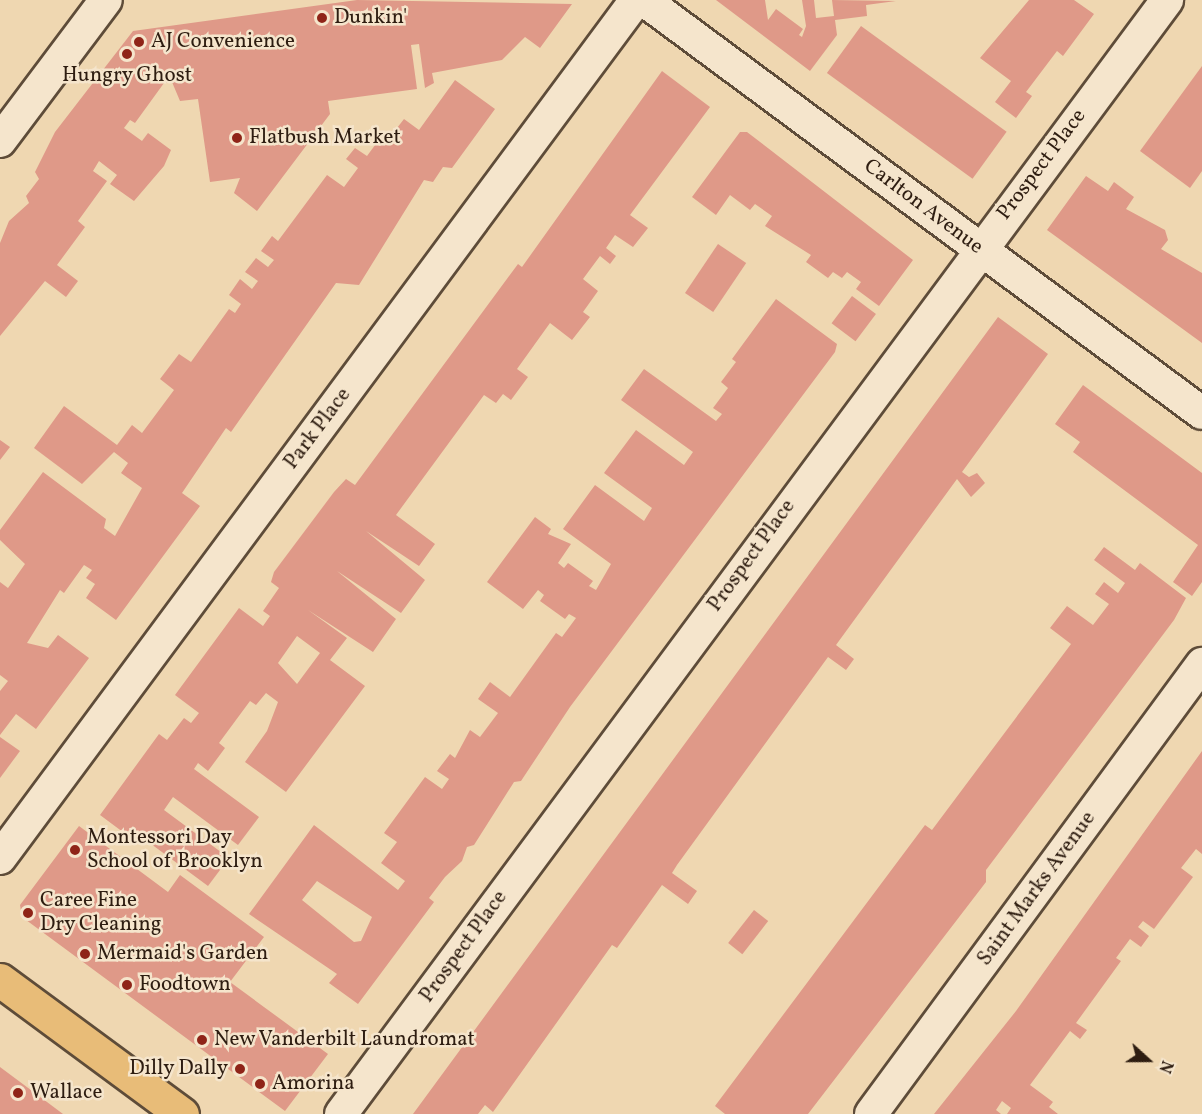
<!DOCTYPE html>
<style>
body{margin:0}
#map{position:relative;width:1202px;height:1114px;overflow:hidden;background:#efd7b1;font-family:Vollkorn,serif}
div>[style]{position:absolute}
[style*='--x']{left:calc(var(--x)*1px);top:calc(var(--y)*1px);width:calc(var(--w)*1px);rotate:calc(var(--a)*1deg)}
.building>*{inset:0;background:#df9988;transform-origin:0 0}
.roads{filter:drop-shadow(2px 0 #5e4c39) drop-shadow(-2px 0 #5e4c39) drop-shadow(0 2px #5e4c39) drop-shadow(0 -2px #5e4c39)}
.minor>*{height:32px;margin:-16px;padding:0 16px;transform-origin:16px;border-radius:16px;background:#f5e5cc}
.major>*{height:33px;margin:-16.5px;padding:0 16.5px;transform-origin:16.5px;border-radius:16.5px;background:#e8bc78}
.dots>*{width:16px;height:16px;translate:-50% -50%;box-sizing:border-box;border:3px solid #f5e5cc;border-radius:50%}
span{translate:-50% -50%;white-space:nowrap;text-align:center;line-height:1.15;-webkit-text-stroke:5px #f5e5cc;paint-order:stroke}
.poi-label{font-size:21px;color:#2e1d11}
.left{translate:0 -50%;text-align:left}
.right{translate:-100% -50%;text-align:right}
.street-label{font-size:21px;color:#2e1d11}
.north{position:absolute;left:1118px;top:1030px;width:60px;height:60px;-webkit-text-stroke:4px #f5e5cc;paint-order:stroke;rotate:111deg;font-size:16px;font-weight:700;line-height:24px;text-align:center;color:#2e1d11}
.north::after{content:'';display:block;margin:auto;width:21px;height:27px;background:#2e1d11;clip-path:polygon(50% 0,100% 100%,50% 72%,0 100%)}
</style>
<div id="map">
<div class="building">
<i style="clip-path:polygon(357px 0,572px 4px,540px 48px,525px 37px,502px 60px,432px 73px,434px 83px,425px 88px,419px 44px,411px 45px,417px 89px,328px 101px,330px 114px,257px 211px,234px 193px,240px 178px,210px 182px,198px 99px,180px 101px,172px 82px,164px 83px,135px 123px,130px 120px,124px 128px,142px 141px,148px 133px,171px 150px,164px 166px,134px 201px,110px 184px,117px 175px,99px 161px,93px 171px,107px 181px,78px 221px,85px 227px,57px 265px,78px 281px,66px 297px,45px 281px,0 336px,0 243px,9px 221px,29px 203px,26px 196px,39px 179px,35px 172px,55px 132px,133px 31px)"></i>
<i style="clip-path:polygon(716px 0,765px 0,768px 20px,776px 9px,803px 29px,799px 35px,802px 37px,806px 26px,802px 0,814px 0,816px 18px,834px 16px,832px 0,896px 1px,866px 5px,867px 16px,835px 20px,837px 35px,810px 71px)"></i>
<i style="clip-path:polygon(1029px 0,1074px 0,1094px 14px,1063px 56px,1057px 51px,1026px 92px,1032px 96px,1016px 118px,995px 102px,1011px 81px,980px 58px)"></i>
<i style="left:861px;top:26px;width:180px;height:58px;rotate:36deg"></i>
<i style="clip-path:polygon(1202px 66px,1202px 171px,1190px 188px,1140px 151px)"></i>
<i style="clip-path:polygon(evenodd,662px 71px,710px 107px,630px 215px,648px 228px,633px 247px,615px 235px,606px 248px,616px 256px,610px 264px,600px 256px,583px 279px,598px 291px,583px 312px,590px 317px,572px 340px,550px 323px,517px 369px,528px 377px,511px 400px,503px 394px,496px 403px,484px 395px,396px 515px,435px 544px,419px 566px,366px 531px,425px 580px,401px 613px,337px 571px,396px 619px,373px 652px,308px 610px,347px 638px,330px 660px,365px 686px,286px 792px,245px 762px,267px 731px,278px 702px,266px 693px,256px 705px,250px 701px,219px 743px,225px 748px,208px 771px,198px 763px,194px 769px,259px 817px,238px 845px,173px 797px,164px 810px,229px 858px,208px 886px,143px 838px,139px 844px,100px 815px,159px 734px,167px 740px,184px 718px,191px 723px,199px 713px,175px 695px,239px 608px,263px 626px,270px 616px,263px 611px,279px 588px,271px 582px,274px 572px,334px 492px,346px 479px,355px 485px,518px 264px,522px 267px,662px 71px,297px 636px,320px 653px,297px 684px,278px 663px,297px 636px)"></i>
<i style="clip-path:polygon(455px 80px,495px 109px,452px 168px,443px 167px,433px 182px,424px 180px,359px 285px,336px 283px,231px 432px,226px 428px,182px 493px,200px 506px,116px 620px,86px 598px,95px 584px,86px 578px,92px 570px,84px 565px,64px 593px,60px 590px,27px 643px,48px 648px,58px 635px,89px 658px,36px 729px,16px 714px,0 735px,0 691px,8px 681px,0 675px,0 582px,8px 588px,25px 564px,0 540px,0 530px,43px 472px,106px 519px,104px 528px,115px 536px,142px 488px,121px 473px,128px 463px,114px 452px,82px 484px,34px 448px,64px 406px,117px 445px,132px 425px,142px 433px,174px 390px,160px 379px,179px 354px,191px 362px,229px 309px,235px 313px,241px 304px,229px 295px,240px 279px,252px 289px,258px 281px,245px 272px,256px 258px,268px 267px,274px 260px,261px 251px,272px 236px,278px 241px,327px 175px,344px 187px,358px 168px,346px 159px,355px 148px,367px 156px,384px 133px,390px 137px,404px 119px,419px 130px)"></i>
<i style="clip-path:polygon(740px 132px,747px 132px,913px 260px,879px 306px,856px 289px,861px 282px,847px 272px,842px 278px,833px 272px,828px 278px,806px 262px,811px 255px,765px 226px,772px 216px,755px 204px,750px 210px,730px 195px,716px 215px,692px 197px)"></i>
<i style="clip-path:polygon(1086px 176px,1108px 191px,1114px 182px,1134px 197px,1126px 209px,1165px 230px,1168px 240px,1161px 249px,1202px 273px,1202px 343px,1047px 230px)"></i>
<i style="left:718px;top:244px;width:34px;height:59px;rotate:34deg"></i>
<i style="left:852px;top:296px;width:30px;height:34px;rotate:37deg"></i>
<i style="clip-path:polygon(evenodd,776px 299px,837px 344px,835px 352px,570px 707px,521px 781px,514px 782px,474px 845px,467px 847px,462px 861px,445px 877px,429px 898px,434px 902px,358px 1004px,329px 983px,337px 974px,249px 914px,314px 825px,398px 890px,405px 881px,381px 863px,397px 842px,384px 833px,425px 777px,442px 789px,449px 779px,437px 771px,450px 754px,455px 758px,470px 730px,480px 737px,498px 713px,478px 699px,490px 682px,510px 697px,556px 633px,562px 637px,576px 618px,569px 614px,565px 619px,540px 601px,544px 595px,538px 590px,523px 609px,487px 582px,535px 517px,551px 529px,548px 534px,571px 544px,558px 563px,564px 568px,568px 563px,593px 581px,589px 586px,596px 590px,611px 564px,563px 529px,595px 485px,644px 521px,652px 508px,604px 473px,636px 430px,684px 465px,693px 452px,621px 400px,644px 369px,716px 421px,722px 414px,713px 408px,728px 388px,721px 382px,736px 362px,732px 359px,776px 299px,317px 881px,372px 917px,361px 941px,354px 942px,302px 900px,317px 881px)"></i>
<i style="clip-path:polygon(998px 317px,1048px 354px,962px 472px,969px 477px,977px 473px,985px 483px,971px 497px,957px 479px,836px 645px,854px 659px,846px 670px,828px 657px,677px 865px,672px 873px,697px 891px,688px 904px,662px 885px,617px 948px,612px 945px,493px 1112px,485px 1105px,478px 1114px,413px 1114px)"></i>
<i style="clip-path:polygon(1083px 385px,1202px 473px,1202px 582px,1192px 596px,1173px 582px,1198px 545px,1073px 452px,1080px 442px,1055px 424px)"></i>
<i style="clip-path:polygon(0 440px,10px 447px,0 460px)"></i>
<i style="clip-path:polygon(1104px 547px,1135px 570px,1140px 563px,1186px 598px,1174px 620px,986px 870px,986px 882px,808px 1114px,725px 1114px,715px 1106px,925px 825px,932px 830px,1071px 644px,1050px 628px,1067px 606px,1093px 625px,1109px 604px,1095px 594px,1104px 582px,1118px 593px,1125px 583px,1094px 560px)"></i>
<i style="clip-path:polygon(0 737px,20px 751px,0 778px)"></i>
<i style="clip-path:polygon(1202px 751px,1202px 854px,1196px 849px,1181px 868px,1193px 877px,1154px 929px,1143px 921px,1138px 927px,1149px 936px,1141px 947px,1130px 939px,1116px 958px,1121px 961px,1076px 1023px,1087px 1030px,1080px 1039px,1070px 1031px,1030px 1085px,1053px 1102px,1049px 1107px,1058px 1114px,1007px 1114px,1011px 1108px,1002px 1101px,996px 1110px,1001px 1114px,934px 1114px,1016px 1011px)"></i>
<i style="clip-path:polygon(79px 826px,168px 892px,180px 875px,264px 937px,230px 982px,328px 1054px,285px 1111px,22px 917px,20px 905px)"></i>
<i style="left:754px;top:910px;width:18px;height:42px;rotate:38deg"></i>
<i style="clip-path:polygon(0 1067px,51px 1105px,63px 1114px,0 1114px)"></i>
</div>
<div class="roads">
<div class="minor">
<i style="--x:644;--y:0;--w:694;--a:36.51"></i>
<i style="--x:0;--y:141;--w:176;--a:-53.1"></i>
<i style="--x:0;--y:858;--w:1068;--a:-53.45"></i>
<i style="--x:341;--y:1114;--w:1387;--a:-53.44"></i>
<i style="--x:871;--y:1114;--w:559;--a:-53.66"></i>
</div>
<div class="major">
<i style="--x:0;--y:980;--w:226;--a:36.4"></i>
</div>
</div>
<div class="dots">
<i style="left:322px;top:18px;background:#8f2418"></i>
<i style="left:139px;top:42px;background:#8f2418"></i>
<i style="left:127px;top:54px;background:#8f2418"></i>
<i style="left:237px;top:138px;background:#8f2418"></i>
<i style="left:75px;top:850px;background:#8f2418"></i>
<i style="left:28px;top:913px;background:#8f2418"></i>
<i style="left:85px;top:954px;background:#8f2418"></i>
<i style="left:127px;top:985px;background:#8f2418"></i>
<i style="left:202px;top:1040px;background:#8f2418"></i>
<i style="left:240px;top:1069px;background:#8f2418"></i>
<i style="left:260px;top:1084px;background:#8f2418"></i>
<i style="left:18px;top:1093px;background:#8f2418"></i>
</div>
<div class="poi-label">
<span class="left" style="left:334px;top:18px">Dunkin'</span>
<span class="left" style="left:151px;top:42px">AJ Convenience</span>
<span style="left:127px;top:76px">Hungry Ghost</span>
<span class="left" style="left:249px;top:138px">Flatbush Market</span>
<span class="left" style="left:87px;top:850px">Montessori Day<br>School of Brooklyn</span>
<span class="left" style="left:40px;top:913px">Caree Fine<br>Dry Cleaning</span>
<span class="left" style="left:97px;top:954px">Mermaid's Garden</span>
<span class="left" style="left:139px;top:985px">Foodtown</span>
<span class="left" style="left:214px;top:1040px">New Vanderbilt Laundromat</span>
<span class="right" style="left:228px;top:1069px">Dilly Dally</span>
<span class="left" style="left:272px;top:1084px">Amorina</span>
<span class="left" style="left:30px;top:1093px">Wallace</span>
</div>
<div class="street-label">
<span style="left:1042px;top:165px;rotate:-53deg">Prospect Place</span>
<span style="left:923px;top:207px;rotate:37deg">Carlton Avenue</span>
<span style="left:318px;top:429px;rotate:-53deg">Park Place</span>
<span style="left:752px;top:556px;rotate:-54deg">Prospect Place</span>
<span style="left:1037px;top:889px;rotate:-54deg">Saint Marks Avenue</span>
<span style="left:464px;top:947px;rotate:-54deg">Prospect Place</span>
</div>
<div class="north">N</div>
</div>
